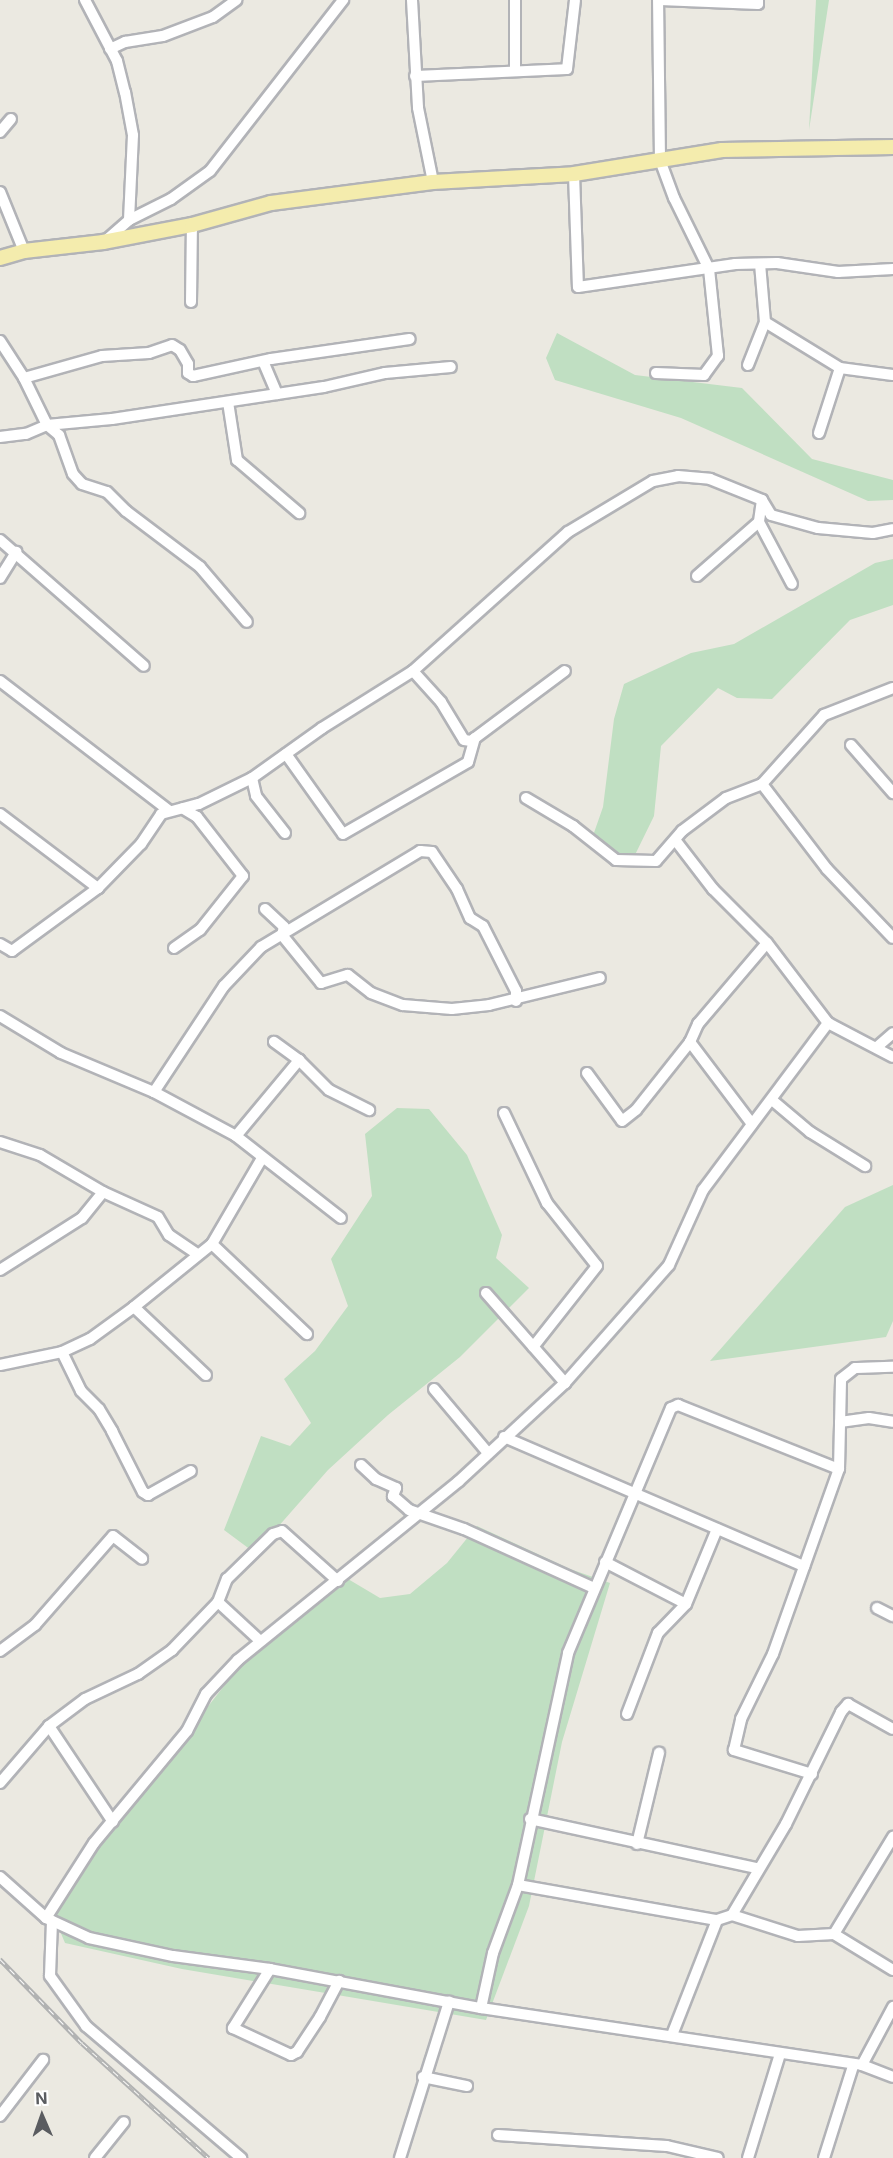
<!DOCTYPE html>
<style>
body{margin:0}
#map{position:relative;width:893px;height:2158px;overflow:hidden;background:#ebe9e1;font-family:Inter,sans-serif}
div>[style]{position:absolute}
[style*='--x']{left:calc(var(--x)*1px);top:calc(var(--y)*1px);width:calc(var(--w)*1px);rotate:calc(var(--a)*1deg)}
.green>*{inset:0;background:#c0dfc2}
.roads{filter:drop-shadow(2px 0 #b2b3b7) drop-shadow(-2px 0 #b2b3b7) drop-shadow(0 2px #b2b3b7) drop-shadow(0 -2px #b2b3b7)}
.minor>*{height:10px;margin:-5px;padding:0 5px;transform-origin:5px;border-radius:5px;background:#fff}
.major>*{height:14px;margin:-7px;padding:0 7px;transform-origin:7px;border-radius:7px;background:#f4ecad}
.rail>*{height:4.5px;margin-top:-2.25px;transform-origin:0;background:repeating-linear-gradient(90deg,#fff 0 7px,#b1b2b2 0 14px);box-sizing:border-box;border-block:2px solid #b1b2b2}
span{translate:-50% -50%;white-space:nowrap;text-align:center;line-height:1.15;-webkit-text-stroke:5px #fff;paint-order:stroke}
.north{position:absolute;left:12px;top:2086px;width:60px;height:60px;-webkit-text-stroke:4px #fff;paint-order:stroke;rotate:358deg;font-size:16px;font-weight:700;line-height:24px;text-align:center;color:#5a5c60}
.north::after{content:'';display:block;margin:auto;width:21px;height:27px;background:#5a5c60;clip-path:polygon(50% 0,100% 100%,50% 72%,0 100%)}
</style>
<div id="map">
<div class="green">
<i style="clip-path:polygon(816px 0,829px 0,809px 130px)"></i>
<i style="clip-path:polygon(557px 333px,635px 375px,742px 388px,812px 459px,893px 480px,893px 500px,868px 501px,681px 418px,555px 380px,546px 358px)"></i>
<i style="clip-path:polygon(893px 559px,893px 605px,850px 620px,772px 699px,737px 698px,718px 688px,661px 746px,654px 816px,632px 861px,589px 847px,603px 807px,614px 719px,624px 684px,691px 653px,734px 644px,875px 563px)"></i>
<i style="clip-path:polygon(397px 1108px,429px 1109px,467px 1155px,502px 1235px,496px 1258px,529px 1288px,460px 1357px,388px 1415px,328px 1470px,255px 1553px,224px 1530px,261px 1436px,290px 1446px,311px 1423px,284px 1379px,315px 1351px,348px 1306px,331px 1259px,372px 1196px,365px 1134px)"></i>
<i style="clip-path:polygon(893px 1185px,893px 1321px,886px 1337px,710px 1361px,845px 1207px)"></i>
<i style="clip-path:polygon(477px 1526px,570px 1569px,610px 1583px,562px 1742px,529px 1906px,486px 2020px,182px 1969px,65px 1943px,50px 1907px,254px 1648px,348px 1579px,380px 1598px,410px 1594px,447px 1563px)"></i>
</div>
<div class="roads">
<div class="minor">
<i style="--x:85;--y:0;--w:69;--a:62.3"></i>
<i style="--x:117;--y:61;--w:32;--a:76"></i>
<i style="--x:125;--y:92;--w:44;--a:79.5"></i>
<i style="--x:133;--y:135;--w:85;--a:92.7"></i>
<i style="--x:412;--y:0;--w:108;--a:86.8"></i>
<i style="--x:418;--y:108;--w:76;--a:78.5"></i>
<i style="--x:515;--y:0;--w:70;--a:90"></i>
<i style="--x:660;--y:0;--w:98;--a:2.3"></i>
<i style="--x:758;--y:4;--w:4;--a:-90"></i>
<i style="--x:110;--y:49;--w:17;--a:-25"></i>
<i style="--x:125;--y:42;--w:38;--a:-9"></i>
<i style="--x:163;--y:36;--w:53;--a:-20.8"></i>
<i style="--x:213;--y:17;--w:29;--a:-36"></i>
<i style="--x:415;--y:76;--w:152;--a:-2.6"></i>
<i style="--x:567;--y:69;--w:69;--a:-83.4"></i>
<i style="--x:0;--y:132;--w:17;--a:-50"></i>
<i style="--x:574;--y:174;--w:113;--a:88"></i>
<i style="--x:578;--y:287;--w:159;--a:-8.3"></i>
<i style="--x:735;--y:264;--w:42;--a:-1.4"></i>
<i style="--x:777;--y:263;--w:62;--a:8.4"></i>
<i style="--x:838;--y:272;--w:55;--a:-3.1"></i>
<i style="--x:0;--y:192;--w:64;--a:67.9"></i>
<i style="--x:104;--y:242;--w:33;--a:-41"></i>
<i style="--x:129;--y:220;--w:47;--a:-26.6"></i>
<i style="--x:171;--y:199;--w:48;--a:-35.7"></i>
<i style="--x:210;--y:171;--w:217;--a:-52.1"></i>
<i style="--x:191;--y:302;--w:77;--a:-89.3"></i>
<i style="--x:765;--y:322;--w:88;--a:31.5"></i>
<i style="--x:840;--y:368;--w:53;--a:7.5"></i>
<i style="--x:0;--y:341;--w:44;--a:57"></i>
<i style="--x:24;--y:378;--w:52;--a:63.9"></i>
<i style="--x:47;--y:425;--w:16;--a:40"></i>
<i style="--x:59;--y:435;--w:41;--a:70.3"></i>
<i style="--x:73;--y:474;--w:13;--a:48"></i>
<i style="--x:82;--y:484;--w:26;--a:18"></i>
<i style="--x:107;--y:492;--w:27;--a:45"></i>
<i style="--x:126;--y:511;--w:93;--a:37.1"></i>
<i style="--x:200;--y:567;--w:72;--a:49.5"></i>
<i style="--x:263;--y:361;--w:36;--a:67"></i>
<i style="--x:748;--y:365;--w:46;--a:-68.4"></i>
<i style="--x:765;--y:322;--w:58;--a:-94.9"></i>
<i style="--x:656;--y:373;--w:48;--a:2.4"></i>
<i style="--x:704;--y:375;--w:24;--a:-54"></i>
<i style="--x:718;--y:356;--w:87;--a:-95.9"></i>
<i style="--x:709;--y:269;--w:79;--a:-116.2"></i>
<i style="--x:674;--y:198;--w:40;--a:-110.2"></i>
<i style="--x:660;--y:160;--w:160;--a:-90.7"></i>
<i style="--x:24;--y:378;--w:81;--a:-15.8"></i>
<i style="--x:102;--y:356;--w:47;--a:-3.7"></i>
<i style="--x:149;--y:353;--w:24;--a:-19"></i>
<i style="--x:172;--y:345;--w:9;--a:32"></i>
<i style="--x:180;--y:350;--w:16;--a:60"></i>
<i style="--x:188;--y:364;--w:9;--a:90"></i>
<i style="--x:188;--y:373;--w:6;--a:31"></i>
<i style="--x:193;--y:376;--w:80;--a:-12.3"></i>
<i style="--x:271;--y:359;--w:140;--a:-8.2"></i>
<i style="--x:228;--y:402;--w:59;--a:81.2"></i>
<i style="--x:237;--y:460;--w:82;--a:40.5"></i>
<i style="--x:819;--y:433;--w:68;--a:-72.1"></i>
<i style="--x:0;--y:437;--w:26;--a:-7"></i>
<i style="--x:26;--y:434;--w:23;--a:-23"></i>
<i style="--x:47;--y:425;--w:65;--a:-5.3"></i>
<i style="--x:112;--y:419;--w:214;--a:-8.6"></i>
<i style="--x:324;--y:387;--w:63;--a:-12.9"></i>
<i style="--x:385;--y:373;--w:66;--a:-5.2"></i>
<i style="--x:762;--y:500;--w:22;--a:98"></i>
<i style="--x:759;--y:522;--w:70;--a:62"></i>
<i style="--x:0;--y:540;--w:191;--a:41.2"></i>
<i style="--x:697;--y:576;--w:82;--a:-41.1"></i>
<i style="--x:0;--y:578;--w:31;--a:-58"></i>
<i style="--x:413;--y:671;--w:42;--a:47.9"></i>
<i style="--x:441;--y:702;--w:44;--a:58.8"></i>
<i style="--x:464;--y:740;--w:7;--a:8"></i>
<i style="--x:471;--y:741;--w:117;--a:-36.7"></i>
<i style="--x:0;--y:681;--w:212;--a:37.5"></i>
<i style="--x:851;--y:745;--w:64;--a:48.8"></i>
<i style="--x:286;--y:754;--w:98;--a:54.5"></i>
<i style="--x:343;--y:834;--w:144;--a:-29.9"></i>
<i style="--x:468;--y:762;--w:25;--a:-74"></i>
<i style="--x:252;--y:778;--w:18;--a:77"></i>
<i style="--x:256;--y:796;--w:47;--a:51.9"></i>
<i style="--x:762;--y:784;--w:107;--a:52.6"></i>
<i style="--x:827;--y:869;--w:95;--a:46.3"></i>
<i style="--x:526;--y:798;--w:55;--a:30.8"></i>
<i style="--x:573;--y:826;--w:55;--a:38.3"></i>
<i style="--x:616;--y:860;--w:40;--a:1.4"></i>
<i style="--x:656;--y:861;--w:40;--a:-49"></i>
<i style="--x:682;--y:831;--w:55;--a:-36.9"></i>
<i style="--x:726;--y:798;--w:39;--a:-21"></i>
<i style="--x:762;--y:784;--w:93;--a:-48.1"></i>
<i style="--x:824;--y:715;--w:74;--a:-21.4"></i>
<i style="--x:0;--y:814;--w:123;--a:37.1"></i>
<i style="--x:676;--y:841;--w:61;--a:52.4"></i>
<i style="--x:713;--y:889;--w:76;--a:45"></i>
<i style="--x:767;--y:943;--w:101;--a:52.7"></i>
<i style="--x:828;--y:1023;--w:73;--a:27.6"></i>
<i style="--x:265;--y:909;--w:26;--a:43"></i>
<i style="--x:284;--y:927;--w:8;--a:104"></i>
<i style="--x:282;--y:935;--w:62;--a:50.9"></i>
<i style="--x:321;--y:983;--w:28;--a:-17"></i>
<i style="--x:348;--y:975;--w:29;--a:38"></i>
<i style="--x:371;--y:993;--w:34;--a:21"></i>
<i style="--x:403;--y:1005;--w:49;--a:4.7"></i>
<i style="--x:452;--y:1009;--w:37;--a:-6"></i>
<i style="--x:489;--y:1005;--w:114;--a:-13.7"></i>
<i style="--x:0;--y:944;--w:14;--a:30"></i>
<i style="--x:12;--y:951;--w:107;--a:-36.2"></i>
<i style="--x:98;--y:888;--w:62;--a:-45.7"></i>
<i style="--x:141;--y:844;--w:36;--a:-56"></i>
<i style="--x:161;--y:814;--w:39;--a:-15"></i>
<i style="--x:199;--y:804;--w:59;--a:-26.1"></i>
<i style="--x:252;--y:778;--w:86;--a:-35.5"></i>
<i style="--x:322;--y:728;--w:107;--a:-32.1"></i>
<i style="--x:413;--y:671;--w:208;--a:-41.9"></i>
<i style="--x:568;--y:532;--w:99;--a:-31"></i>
<i style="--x:653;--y:481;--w:25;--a:-11"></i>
<i style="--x:678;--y:476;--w:32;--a:5"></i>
<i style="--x:710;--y:479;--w:56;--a:22"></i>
<i style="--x:762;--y:500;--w:17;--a:59"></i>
<i style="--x:771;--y:515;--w:49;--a:15.5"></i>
<i style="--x:818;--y:528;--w:55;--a:5.2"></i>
<i style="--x:873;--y:533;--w:20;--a:-11"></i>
<i style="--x:174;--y:948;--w:32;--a:-35"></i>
<i style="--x:200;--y:930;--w:69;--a:-51.5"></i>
<i style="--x:243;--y:876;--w:75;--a:-127.9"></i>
<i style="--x:197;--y:817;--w:17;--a:-149"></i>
<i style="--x:0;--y:1016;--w:71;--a:31.2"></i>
<i style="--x:61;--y:1053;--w:101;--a:22.8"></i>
<i style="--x:154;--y:1092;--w:93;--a:28.2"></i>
<i style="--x:236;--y:1136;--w:133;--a:38"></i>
<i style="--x:877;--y:1047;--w:21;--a:-41"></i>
<i style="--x:299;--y:1060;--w:42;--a:45"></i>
<i style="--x:329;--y:1090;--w:45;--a:26.6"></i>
<i style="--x:587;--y:1073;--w:59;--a:53.9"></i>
<i style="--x:622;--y:1121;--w:18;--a:-38"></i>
<i style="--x:636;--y:1110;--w:87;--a:-51.5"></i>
<i style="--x:154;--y:1092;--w:127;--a:-56.6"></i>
<i style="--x:224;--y:986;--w:54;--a:-46.5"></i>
<i style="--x:261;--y:947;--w:186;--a:-31.1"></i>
<i style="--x:420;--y:851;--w:12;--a:5"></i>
<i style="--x:432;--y:852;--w:45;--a:56"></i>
<i style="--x:457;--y:889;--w:32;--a:66"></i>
<i style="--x:470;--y:918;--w:15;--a:32"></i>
<i style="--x:483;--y:926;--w:73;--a:63.1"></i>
<i style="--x:516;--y:991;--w:10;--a:90"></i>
<i style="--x:772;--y:1100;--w:50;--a:40.1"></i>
<i style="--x:810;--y:1132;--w:65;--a:31.7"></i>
<i style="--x:504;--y:1113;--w:100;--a:64.5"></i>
<i style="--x:547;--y:1203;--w:80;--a:51.6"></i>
<i style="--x:597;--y:1266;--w:103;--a:128.3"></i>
<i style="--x:752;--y:1124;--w:103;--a:-127.1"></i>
<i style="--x:690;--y:1042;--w:20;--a:-66"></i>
<i style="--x:698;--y:1024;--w:106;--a:-49.6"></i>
<i style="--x:236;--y:1136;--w:99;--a:-50.3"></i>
<i style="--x:299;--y:1060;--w:31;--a:-144"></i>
<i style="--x:0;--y:1142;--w:42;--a:18"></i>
<i style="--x:40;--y:1155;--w:73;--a:30.4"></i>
<i style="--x:103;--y:1192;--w:60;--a:24.4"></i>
<i style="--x:158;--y:1217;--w:21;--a:59"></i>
<i style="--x:169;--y:1235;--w:32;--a:34"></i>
<i style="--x:212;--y:1244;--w:131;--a:43.5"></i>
<i style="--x:0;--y:1270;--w:97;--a:-32.4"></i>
<i style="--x:82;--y:1218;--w:33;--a:-51"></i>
<i style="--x:486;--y:1293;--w:120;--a:48.7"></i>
<i style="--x:134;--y:1307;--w:99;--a:43.4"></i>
<i style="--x:62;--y:1352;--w:43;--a:64"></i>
<i style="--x:81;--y:1391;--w:25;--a:45"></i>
<i style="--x:99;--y:1409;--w:26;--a:59"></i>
<i style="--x:112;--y:1431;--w:68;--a:63.1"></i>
<i style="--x:143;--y:1492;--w:6;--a:31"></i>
<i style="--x:148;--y:1495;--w:49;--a:-29.2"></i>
<i style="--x:0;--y:1365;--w:63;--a:-11.8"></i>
<i style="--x:62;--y:1352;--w:31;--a:-25"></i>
<i style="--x:90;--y:1339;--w:54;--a:-36"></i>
<i style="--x:134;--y:1307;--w:100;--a:-38.9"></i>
<i style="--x:212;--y:1244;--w:99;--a:-59.8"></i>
<i style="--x:434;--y:1389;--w:84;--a:49.8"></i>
<i style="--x:840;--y:1422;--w:29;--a:-8"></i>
<i style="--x:869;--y:1418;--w:24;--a:9"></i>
<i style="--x:504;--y:1437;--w:327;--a:23.3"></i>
<i style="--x:361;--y:1465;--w:21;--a:43"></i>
<i style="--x:376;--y:1479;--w:22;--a:24"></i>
<i style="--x:396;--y:1488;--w:9;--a:111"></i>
<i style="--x:393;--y:1496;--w:21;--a:41"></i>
<i style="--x:409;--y:1510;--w:58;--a:19.1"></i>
<i style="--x:464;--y:1529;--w:143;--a:24.4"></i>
<i style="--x:605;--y:1562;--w:91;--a:27.4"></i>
<i style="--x:218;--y:1602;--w:56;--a:42.8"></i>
<i style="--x:877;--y:1608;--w:18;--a:27"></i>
<i style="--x:0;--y:1651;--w:44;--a:-36.6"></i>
<i style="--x:35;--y:1625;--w:118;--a:-48.8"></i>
<i style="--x:113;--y:1536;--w:37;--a:38"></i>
<i style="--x:627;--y:1714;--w:87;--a:-69.1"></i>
<i style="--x:658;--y:1633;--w:40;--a:-46"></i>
<i style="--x:686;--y:1604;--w:81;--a:-67.5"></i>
<i style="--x:49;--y:1726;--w:115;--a:56.3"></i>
<i style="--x:812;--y:1774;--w:82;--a:-162.9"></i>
<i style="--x:734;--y:1750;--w:32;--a:-77"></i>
<i style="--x:741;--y:1719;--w:72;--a:-63.8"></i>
<i style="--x:773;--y:1654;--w:196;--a:-70.4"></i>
<i style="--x:839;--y:1469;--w:90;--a:-88.7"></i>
<i style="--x:841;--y:1379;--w:18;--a:-38"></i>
<i style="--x:855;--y:1368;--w:38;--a:-2"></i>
<i style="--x:0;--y:1783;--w:75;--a:-49.3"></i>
<i style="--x:49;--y:1726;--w:45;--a:-36.9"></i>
<i style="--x:85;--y:1699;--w:59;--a:-25.3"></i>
<i style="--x:138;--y:1674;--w:42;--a:-35.2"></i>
<i style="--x:172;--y:1650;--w:66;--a:-46.2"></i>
<i style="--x:218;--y:1602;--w:25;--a:-69"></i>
<i style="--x:227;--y:1579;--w:64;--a:-44.4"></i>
<i style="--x:273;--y:1534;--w:9;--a:-18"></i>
<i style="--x:282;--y:1531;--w:75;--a:41.8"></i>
<i style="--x:530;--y:1819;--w:232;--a:12.2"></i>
<i style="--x:637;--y:1844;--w:94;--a:-76.4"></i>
<i style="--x:0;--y:1877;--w:62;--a:41.7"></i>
<i style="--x:46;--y:1918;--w:47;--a:24.9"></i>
<i style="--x:89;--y:1938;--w:86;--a:12.1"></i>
<i style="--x:173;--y:1956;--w:98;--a:7.6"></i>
<i style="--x:270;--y:1969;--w:215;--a:10.5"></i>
<i style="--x:481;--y:2008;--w:385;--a:8.5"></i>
<i style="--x:862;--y:2065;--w:33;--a:21"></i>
<i style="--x:518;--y:1885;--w:202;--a:10"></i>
<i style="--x:717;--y:1920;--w:16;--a:-18"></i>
<i style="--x:732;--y:1915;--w:69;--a:17.7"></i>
<i style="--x:798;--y:1936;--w:36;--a:-3"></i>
<i style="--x:834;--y:1934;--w:69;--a:31.4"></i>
<i style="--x:732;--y:1915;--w:106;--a:-59.3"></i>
<i style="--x:786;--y:1824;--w:125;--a:-63.8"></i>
<i style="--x:841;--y:1712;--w:11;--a:-49"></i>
<i style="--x:848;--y:1704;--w:51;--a:29.1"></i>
<i style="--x:46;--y:1918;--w:89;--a:-57.4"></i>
<i style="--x:94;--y:1843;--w:146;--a:-50.3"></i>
<i style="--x:187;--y:1731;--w:42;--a:-62.8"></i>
<i style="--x:206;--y:1694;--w:47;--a:-46.7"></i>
<i style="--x:238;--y:1660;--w:284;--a:-39"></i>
<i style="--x:459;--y:1481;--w:144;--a:-42.8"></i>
<i style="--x:565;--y:1383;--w:157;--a:-48.6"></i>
<i style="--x:669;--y:1265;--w:82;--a:-65.6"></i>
<i style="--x:703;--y:1190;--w:209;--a:-53.2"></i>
<i style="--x:52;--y:1921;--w:55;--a:92.1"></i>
<i style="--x:50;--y:1976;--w:62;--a:54.2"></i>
<i style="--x:86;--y:2026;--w:204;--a:40.4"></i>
<i style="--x:834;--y:1934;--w:114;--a:-58.7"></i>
<i style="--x:270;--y:1969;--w:70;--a:122.1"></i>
<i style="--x:233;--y:2028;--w:64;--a:25"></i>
<i style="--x:291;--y:2055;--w:7;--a:-27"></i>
<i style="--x:297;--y:2052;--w:42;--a:-56.7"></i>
<i style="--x:320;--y:2017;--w:41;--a:-62.2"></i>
<i style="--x:481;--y:2008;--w:56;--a:-77.7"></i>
<i style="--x:493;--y:1953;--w:72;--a:-69.8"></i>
<i style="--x:518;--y:1885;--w:237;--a:-77.8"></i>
<i style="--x:568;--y:1653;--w:266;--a:-67.2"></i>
<i style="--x:671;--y:1408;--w:8;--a:-23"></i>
<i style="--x:678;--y:1405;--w:173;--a:21.7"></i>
<i style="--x:672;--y:2035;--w:123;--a:-68.6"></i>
<i style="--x:862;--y:2065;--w:66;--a:-61.9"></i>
<i style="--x:423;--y:2077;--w:45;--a:11.6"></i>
<i style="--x:0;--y:2116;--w:71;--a:-52.5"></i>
<i style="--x:498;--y:2135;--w:169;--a:3.7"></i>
<i style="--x:667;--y:2146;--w:52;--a:13.2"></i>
<i style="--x:95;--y:2158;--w:46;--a:-51.1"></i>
<i style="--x:400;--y:2158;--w:164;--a:-72.6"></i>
<i style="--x:748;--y:2158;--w:109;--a:-72.9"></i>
<i style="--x:824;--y:2158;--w:96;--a:-72.5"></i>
</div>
<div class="major">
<i style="--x:0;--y:258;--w:25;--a:-16"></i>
<i style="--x:24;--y:251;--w:80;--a:-6.5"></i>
<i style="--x:103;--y:242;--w:91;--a:-10.8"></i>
<i style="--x:192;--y:225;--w:82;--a:-15.6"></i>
<i style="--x:271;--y:203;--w:163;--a:-7.4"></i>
<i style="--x:433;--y:182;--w:141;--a:-3.2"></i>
<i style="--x:574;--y:174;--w:150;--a:-9.2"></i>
<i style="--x:722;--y:150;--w:171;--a:-1"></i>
</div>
</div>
<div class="rail">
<i style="--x:0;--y:1959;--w:117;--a:45.7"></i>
<i style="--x:82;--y:2043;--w:171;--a:42.2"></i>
</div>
<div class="north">N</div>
</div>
